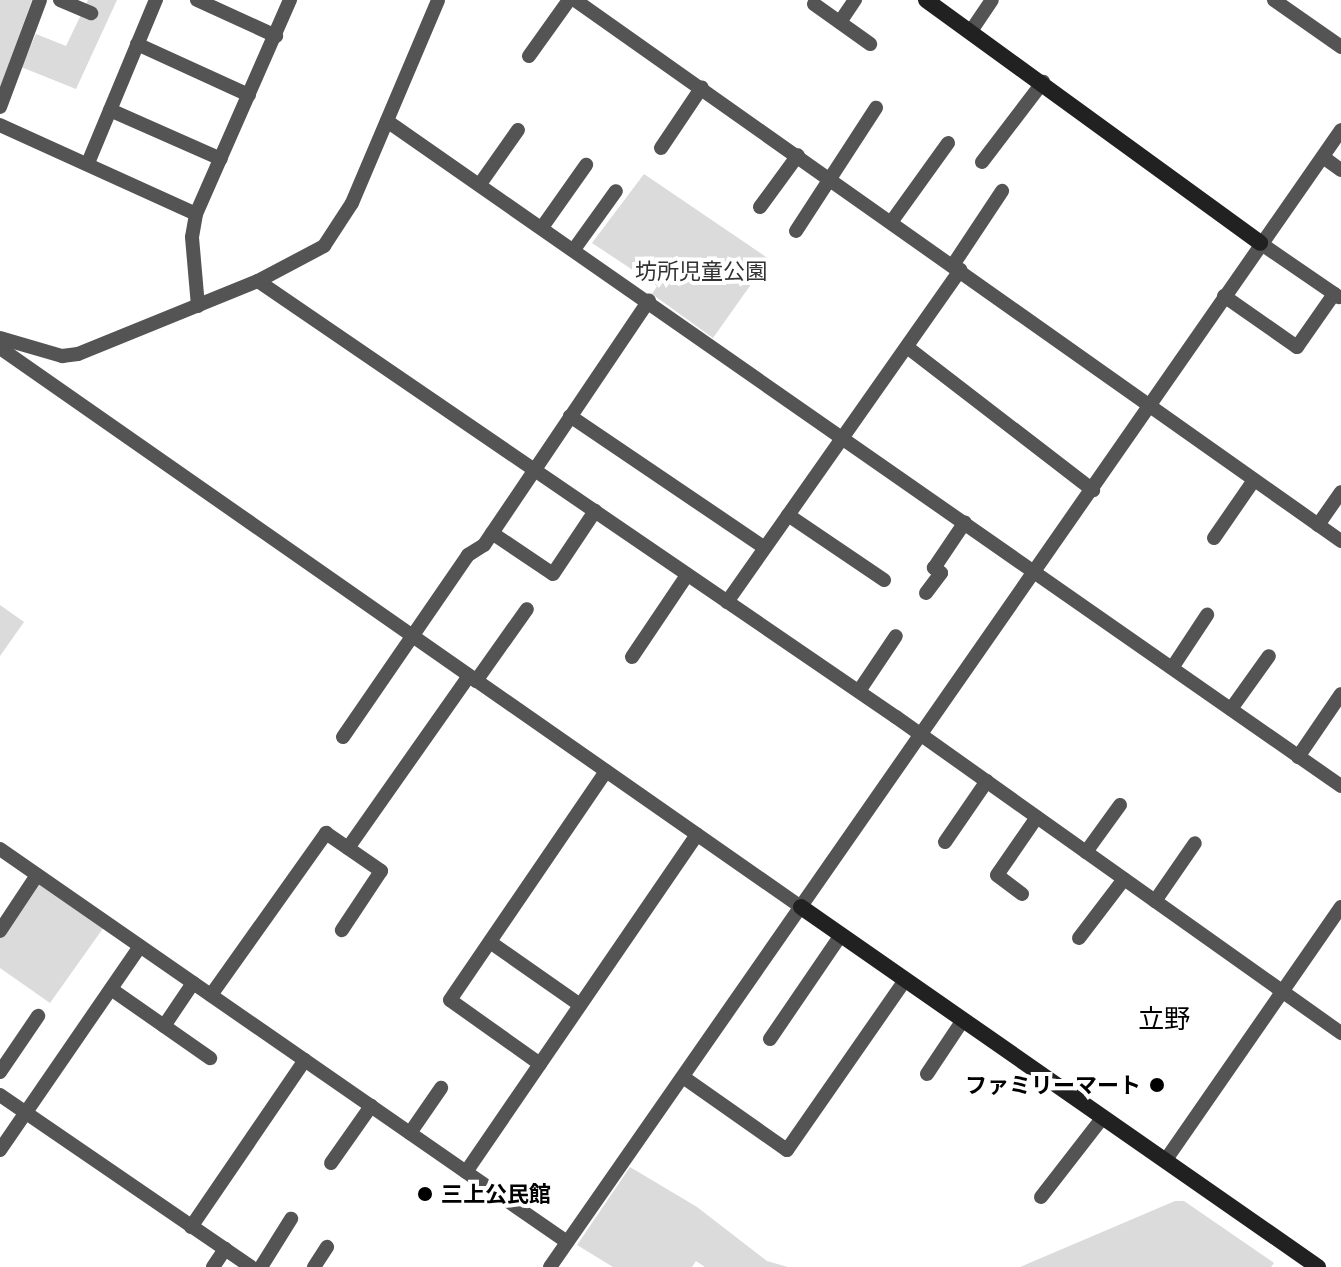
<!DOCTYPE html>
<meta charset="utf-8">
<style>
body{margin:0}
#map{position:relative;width:1341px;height:1267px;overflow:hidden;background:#fff;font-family:"Golos Text","Noto Sans JP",sans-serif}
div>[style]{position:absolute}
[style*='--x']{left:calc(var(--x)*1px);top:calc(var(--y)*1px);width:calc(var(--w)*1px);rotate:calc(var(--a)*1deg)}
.green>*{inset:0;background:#dbdbdb}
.street>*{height:14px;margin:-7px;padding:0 7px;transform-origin:7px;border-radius:7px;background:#545454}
.secondary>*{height:16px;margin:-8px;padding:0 8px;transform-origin:8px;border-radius:8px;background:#212121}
.dots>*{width:22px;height:22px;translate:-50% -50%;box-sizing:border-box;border:4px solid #fff;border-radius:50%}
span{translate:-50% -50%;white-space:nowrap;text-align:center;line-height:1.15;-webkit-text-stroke:8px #fff;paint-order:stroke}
.park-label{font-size:22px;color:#323232}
.poi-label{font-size:22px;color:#000;font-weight:700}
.right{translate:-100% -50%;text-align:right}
.left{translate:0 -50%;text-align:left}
.quarter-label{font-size:26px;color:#000}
</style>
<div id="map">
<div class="green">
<i style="clip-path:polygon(0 0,32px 0,0 88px)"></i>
<i style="clip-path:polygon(88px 0,117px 0,76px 89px,21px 67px,36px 34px,66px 46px)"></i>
<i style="clip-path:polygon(644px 174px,769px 259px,713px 338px,652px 294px,657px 286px,592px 243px)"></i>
<i style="clip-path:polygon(0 605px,24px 622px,0 656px)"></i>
<i style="clip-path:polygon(39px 881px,104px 927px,50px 1003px,0 968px,0 937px)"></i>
<i style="clip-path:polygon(630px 1167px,697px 1207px,767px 1261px,788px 1267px,705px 1267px,696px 1261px,692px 1267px,613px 1267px,577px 1245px)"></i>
<i style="clip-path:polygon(1175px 1201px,1184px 1201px,1274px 1263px,1271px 1267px,1020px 1267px)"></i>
</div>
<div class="street">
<i style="--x:60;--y:0;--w:34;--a:23"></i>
<i style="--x:197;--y:0;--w:87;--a:24.5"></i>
<i style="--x:575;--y:0;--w:938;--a:35.23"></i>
<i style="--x:1274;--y:0;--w:82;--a:35"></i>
<i style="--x:814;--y:4;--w:69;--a:35.5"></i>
<i style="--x:840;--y:22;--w:27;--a:-56"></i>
<i style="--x:971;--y:31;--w:37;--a:-56"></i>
<i style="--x:137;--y:44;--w:123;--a:24.5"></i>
<i style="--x:529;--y:56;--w:69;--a:-54.5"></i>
<i style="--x:0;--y:107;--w:114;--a:-69.5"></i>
<i style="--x:110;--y:110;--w:121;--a:23.8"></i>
<i style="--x:387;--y:121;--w:1163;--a:34.88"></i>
<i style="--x:0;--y:125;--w:215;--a:24.4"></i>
<i style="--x:661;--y:148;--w:73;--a:-56.1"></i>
<i style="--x:1323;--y:157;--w:22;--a:36"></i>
<i style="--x:982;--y:162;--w:101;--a:-52.7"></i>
<i style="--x:88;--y:163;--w:177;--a:-67.4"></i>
<i style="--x:480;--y:184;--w:66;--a:-54.9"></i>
<i style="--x:760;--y:207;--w:64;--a:-53.8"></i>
<i style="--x:892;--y:221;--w:96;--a:-54.3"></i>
<i style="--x:543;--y:226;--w:75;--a:-54.8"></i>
<i style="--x:796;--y:231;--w:147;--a:-57"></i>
<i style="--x:1260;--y:243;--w:96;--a:34.4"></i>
<i style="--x:575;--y:248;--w:70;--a:-54.3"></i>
<i style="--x:953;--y:265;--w:89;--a:-56.5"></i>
<i style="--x:258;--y:281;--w:773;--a:34.35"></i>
<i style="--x:896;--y:717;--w:546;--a:35.38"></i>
<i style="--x:1224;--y:296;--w:89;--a:34.9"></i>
<i style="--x:1297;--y:347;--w:65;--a:-55.1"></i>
<i style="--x:198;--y:306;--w:69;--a:-95"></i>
<i style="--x:192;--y:237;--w:23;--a:-80"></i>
<i style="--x:196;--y:214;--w:234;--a:-66.3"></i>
<i style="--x:0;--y:338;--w:65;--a:16.2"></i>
<i style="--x:62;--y:356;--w:16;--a:-7"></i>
<i style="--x:78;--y:354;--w:194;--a:-22.1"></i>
<i style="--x:258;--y:281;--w:75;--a:-27.9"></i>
<i style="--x:324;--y:246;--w:51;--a:-56.9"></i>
<i style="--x:352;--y:203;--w:220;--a:-67"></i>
<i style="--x:907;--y:347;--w:235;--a:37.6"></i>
<i style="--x:0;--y:348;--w:977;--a:34.91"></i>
<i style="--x:570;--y:416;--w:235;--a:34.1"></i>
<i style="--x:788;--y:515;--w:116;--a:34.1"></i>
<i style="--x:1318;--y:525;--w:40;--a:-55.1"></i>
<i style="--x:492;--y:533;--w:73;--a:33.9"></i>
<i style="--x:553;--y:574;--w:76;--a:-56.3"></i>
<i style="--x:1214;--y:538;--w:70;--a:-55.4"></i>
<i style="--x:926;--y:593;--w:25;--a:-53"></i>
<i style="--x:941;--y:573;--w:9;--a:-144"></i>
<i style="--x:934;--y:568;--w:55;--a:-56"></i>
<i style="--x:727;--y:602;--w:406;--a:-54.9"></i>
<i style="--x:632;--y:657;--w:99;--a:-56.1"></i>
<i style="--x:1172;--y:668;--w:64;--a:-56.6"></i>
<i style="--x:476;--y:681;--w:88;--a:-54.7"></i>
<i style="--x:859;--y:691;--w:66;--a:-56.1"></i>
<i style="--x:1231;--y:709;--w:65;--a:-54.4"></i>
<i style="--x:343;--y:737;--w:221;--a:-55.5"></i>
<i style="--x:468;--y:555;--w:19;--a:-32"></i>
<i style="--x:484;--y:545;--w:295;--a:-56"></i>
<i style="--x:1298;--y:757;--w:76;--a:-55.7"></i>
<i style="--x:945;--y:842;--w:74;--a:-55.5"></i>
<i style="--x:348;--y:848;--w:210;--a:-54.9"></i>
<i style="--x:0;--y:849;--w:690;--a:34.73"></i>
<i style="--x:1086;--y:852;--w:58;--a:-54.1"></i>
<i style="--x:1022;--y:894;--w:31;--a:-143"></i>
<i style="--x:997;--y:875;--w:70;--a:-55.4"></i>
<i style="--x:1155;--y:901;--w:70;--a:-55.4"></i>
<i style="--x:0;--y:931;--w:67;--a:-56.5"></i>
<i style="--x:1079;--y:938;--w:74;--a:-52.7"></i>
<i style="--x:490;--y:942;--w:110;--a:35"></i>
<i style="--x:111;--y:989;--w:121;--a:34.9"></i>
<i style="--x:211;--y:995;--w:199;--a:-54.6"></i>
<i style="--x:326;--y:833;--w:67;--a:34.6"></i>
<i style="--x:381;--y:871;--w:71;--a:123.5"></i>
<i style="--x:164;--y:1026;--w:52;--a:-56"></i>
<i style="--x:770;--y:1039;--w:126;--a:-55.7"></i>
<i style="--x:540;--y:1064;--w:110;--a:-144.6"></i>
<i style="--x:450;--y:1000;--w:277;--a:-55.7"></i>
<i style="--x:0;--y:1072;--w:68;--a:-55.8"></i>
<i style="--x:927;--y:1074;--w:65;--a:-56.3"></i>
<i style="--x:683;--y:1077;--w:127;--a:35.1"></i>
<i style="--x:787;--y:1150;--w:207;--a:-55.2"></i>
<i style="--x:0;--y:1095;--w:304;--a:34.4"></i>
<i style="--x:410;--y:1133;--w:55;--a:-55.4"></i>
<i style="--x:0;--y:1150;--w:247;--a:-55.5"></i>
<i style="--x:1165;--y:1161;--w:309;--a:-55.3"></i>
<i style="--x:331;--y:1163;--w:70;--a:-54.9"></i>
<i style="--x:466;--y:1172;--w:409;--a:-55.6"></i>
<i style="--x:1041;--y:1197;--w:101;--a:-52.2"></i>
<i style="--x:191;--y:1227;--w:202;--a:-55.7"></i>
<i style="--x:213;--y:1267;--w:22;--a:-56"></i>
<i style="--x:261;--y:1267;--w:57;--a:-58"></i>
<i style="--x:314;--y:1267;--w:24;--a:-57"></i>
<i style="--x:550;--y:1267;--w:1385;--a:-55.17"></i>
</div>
<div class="secondary">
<i style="--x:926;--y:0;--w:413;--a:36"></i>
<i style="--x:801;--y:907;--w:630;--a:34.85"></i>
</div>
<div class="dots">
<i style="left:1157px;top:1085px;background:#000"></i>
<i style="left:425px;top:1194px;background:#000"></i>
</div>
<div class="park-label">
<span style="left:701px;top:271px">坊所児童公園</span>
</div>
<div class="poi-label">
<span class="right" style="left:1141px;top:1085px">ファミリーマート</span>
<span class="left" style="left:441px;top:1194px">三上公民館</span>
</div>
<div class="quarter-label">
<span style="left:1164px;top:1019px">立野</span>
</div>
</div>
